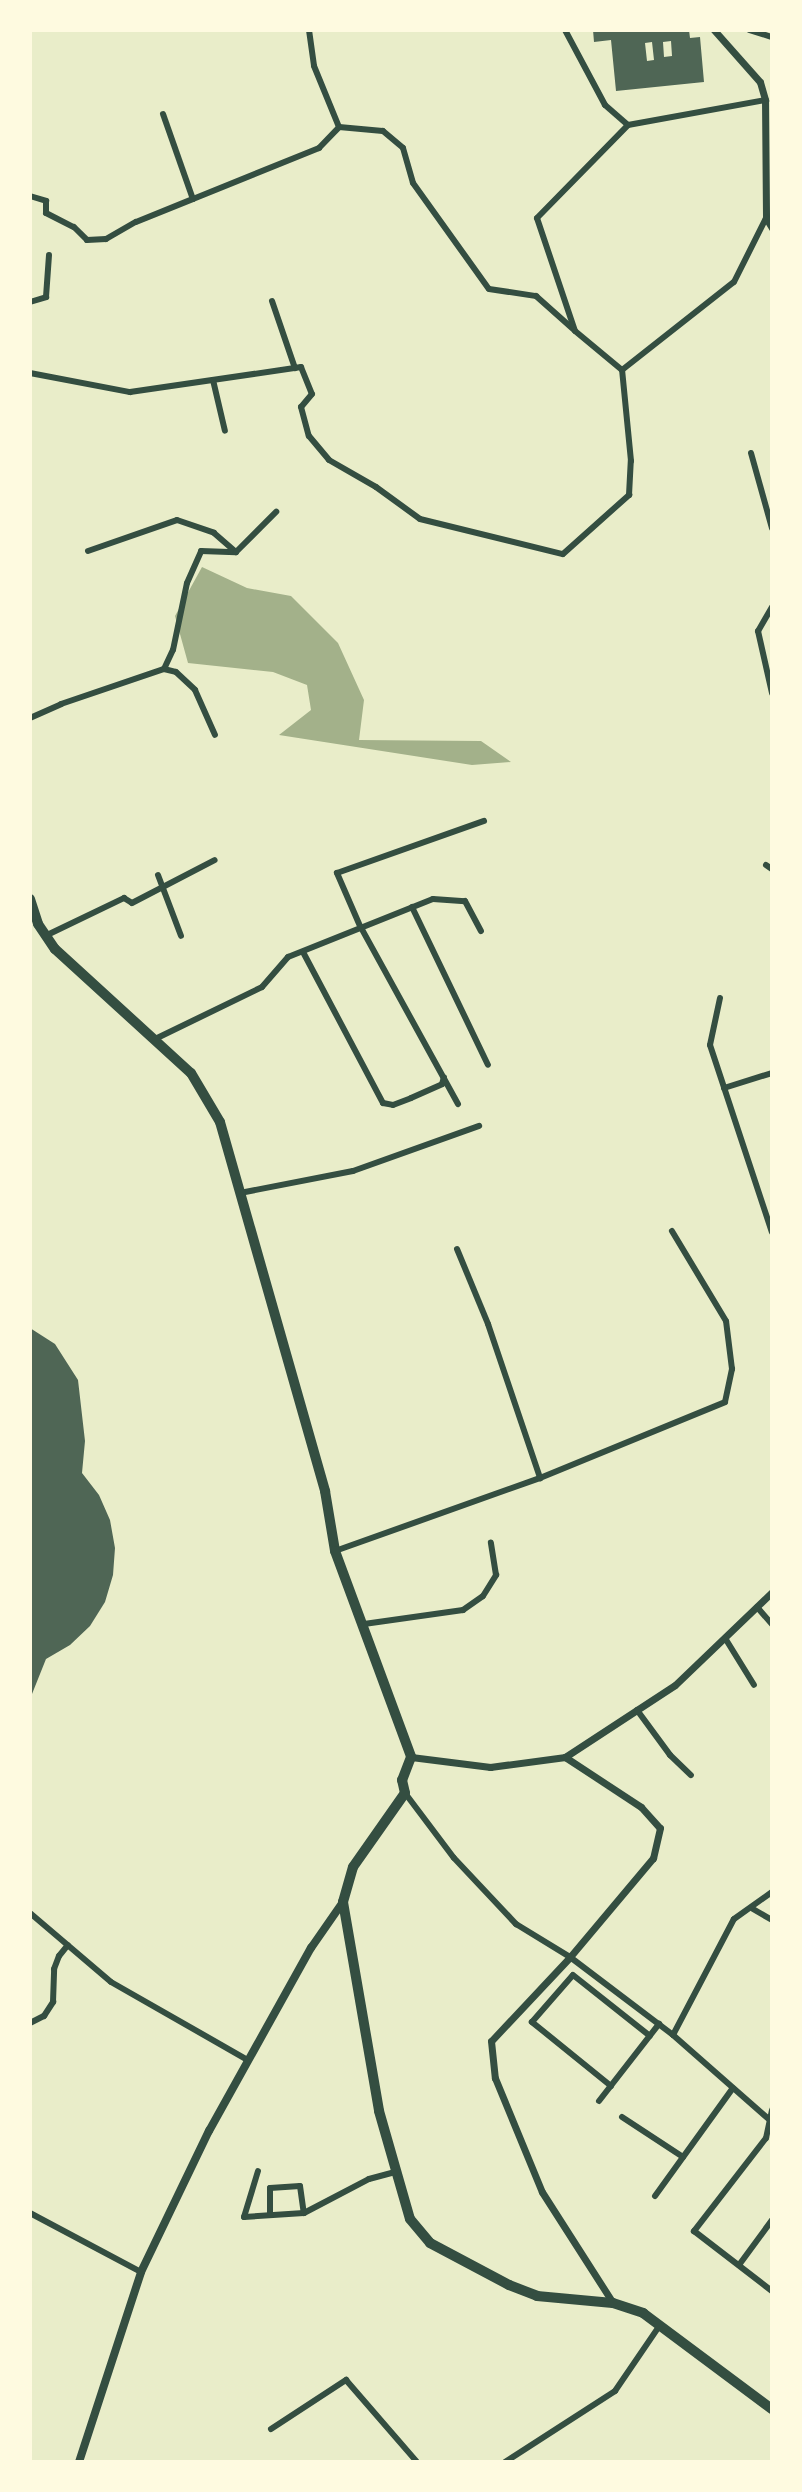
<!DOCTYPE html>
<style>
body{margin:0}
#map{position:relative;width:802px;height:2492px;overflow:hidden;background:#e9edc9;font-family:"IBM Plex Sans",sans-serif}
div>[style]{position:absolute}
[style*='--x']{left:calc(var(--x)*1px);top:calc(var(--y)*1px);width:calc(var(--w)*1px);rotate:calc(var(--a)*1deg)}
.water>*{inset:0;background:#a3b18a}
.building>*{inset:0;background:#4f6655}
.minor>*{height:6px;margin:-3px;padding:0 3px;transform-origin:3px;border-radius:3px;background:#344e41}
.tertiary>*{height:7px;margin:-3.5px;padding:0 3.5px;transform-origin:3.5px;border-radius:3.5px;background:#344e41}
.secondary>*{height:8px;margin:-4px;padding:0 4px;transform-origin:4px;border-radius:4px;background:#344e41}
.trunk>*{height:10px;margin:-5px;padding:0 5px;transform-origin:5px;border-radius:5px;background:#344e41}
span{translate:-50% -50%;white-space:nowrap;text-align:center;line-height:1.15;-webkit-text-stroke:7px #fefae0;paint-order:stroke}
.frame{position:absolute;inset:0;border:32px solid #fefae0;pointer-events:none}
</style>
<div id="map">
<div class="water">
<i style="clip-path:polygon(202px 567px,247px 588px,291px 596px,338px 643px,364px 700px,359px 740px,481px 741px,511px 762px,472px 765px,279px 735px,311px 710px,307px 685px,273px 672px,188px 663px,175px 616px)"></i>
</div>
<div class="building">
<i style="clip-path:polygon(evenodd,593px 30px,689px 30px,690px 38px,700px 37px,704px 82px,616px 91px,611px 40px,594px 42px,593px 30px,671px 41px,672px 56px,664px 57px,663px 42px,671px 41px,593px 30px,652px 42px,654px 60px,647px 61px,645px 43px,652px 42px)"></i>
<i style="clip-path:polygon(30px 1328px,55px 1344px,78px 1380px,85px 1441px,82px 1473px,99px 1495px,110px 1520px,115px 1548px,113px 1575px,105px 1602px,90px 1626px,70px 1645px,46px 1659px,30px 1699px)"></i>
</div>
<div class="minor">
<i style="--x:309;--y:30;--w:36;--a:82"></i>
<i style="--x:314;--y:66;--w:66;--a:67.7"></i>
<i style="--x:339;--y:127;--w:44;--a:5.2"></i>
<i style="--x:383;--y:131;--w:26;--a:40"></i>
<i style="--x:403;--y:148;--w:36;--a:74"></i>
<i style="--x:413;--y:183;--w:130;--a:54.4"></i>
<i style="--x:489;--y:289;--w:48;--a:8.5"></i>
<i style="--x:536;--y:296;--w:50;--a:41.7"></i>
<i style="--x:565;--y:30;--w:85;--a:61.9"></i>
<i style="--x:605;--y:105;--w:30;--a:41"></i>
<i style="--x:628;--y:125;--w:139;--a:-10.3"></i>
<i style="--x:749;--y:30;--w:24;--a:17"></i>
<i style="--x:163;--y:114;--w:90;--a:70.6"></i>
<i style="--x:193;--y:199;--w:136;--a:-22"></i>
<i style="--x:319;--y:148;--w:29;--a:-46"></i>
<i style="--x:30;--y:196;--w:17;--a:17"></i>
<i style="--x:46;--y:201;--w:12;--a:90"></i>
<i style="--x:46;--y:213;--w:31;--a:27"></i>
<i style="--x:74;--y:227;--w:18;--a:45"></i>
<i style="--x:87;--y:240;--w:19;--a:-3"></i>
<i style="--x:106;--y:239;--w:34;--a:-30"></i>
<i style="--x:136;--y:222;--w:61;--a:-22"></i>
<i style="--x:272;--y:301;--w:71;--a:71.1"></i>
<i style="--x:30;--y:302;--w:17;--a:-17"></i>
<i style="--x:46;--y:297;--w:42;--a:-85.9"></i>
<i style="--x:622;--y:370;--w:142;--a:-38.2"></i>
<i style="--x:734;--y:282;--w:72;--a:-63.4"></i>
<i style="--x:30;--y:373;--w:102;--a:10.8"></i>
<i style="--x:130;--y:392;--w:173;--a:-8.3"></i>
<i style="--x:301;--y:367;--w:29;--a:68"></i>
<i style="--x:312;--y:394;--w:17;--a:130"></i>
<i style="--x:301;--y:407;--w:30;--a:75"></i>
<i style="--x:309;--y:436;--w:31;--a:50"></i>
<i style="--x:329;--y:460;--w:54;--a:29.9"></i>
<i style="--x:376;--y:487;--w:54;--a:36"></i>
<i style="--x:420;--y:519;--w:147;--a:13.8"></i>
<i style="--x:563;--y:554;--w:89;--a:-41.8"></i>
<i style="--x:629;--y:495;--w:34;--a:-87"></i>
<i style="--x:631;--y:461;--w:91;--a:-95.6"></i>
<i style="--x:622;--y:370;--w:61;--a:-140.3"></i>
<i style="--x:575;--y:331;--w:119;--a:-108.6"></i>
<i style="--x:537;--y:218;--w:130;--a:-45.6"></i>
<i style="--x:213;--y:380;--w:52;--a:76.8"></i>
<i style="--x:751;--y:453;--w:78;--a:74.4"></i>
<i style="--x:88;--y:551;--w:94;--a:-19.2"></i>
<i style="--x:177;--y:520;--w:39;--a:19"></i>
<i style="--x:214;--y:533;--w:29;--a:41"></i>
<i style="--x:772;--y:607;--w:28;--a:120"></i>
<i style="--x:758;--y:631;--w:64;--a:77.3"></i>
<i style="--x:164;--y:669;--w:21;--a:-65"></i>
<i style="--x:173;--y:650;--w:68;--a:-78.2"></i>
<i style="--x:187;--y:583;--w:35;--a:-66"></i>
<i style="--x:201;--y:551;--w:35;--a:2"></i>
<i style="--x:236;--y:552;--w:57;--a:-45"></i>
<i style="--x:30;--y:718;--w:34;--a:-24"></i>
<i style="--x:61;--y:704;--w:109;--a:-18.8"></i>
<i style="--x:164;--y:669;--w:12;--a:14"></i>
<i style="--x:176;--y:672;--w:26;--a:43"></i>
<i style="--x:195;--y:690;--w:49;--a:66"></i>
<i style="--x:766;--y:865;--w:7;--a:34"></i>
<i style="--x:158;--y:875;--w:65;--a:69.3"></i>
<i style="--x:412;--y:907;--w:175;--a:64.3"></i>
<i style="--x:45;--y:936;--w:88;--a:-25.7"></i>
<i style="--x:124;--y:898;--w:9;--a:32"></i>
<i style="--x:132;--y:903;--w:93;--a:-27.4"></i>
<i style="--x:303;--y:952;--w:171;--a:62.1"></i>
<i style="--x:383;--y:1103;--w:10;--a:11"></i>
<i style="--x:393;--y:1105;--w:19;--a:-21"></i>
<i style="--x:411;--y:1098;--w:34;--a:-24"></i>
<i style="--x:442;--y:1084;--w:7;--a:-74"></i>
<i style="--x:720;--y:998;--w:48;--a:102"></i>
<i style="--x:710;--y:1045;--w:197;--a:71.7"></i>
<i style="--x:153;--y:1040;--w:121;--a:-25.9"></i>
<i style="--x:262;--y:987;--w:40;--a:-49"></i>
<i style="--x:288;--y:957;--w:156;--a:-21.8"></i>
<i style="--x:433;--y:899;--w:32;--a:4"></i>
<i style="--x:465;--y:901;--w:34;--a:62"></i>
<i style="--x:724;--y:1088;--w:50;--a:-17.4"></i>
<i style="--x:458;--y:1104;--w:203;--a:-118.8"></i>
<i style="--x:360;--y:926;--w:58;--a:-113.5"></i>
<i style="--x:337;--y:873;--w:156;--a:-19.5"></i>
<i style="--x:240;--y:1193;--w:115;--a:-11"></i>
<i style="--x:353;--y:1171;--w:134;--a:-19.7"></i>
<i style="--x:457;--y:1249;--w:81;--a:67.5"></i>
<i style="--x:488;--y:1324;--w:163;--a:71.3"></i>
<i style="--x:335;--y:1551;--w:218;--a:-19.6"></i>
<i style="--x:540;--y:1478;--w:200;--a:-22.3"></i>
<i style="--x:725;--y:1402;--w:34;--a:-78"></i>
<i style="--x:732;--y:1369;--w:48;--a:-97.1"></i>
<i style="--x:726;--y:1321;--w:105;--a:-121"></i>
<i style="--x:757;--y:1607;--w:23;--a:49"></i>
<i style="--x:364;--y:1624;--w:100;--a:-8"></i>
<i style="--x:463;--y:1610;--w:24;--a:-35"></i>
<i style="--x:483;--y:1596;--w:25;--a:-58"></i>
<i style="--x:496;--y:1575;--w:33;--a:-99"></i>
<i style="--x:725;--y:1638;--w:55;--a:58.3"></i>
<i style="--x:637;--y:1710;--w:56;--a:53.7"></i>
<i style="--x:670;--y:1755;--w:29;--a:44"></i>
<i style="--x:405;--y:1793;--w:81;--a:53"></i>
<i style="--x:454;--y:1858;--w:91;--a:46.8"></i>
<i style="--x:516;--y:1924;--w:63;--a:31.4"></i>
<i style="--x:570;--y:1957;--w:129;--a:37.1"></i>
<i style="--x:673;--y:2035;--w:132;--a:41.3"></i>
<i style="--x:753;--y:1909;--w:22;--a:30"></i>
<i style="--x:30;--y:1913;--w:106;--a:40.4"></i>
<i style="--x:111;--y:1982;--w:158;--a:29.7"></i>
<i style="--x:30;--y:2023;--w:16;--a:-27"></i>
<i style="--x:44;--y:2016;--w:17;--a:-57"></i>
<i style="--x:53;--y:2002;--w:33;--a:-88"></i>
<i style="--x:54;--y:1969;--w:14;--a:-69"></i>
<i style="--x:59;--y:1956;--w:14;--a:-51"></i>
<i style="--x:673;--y:2035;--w:131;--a:-62.3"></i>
<i style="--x:734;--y:1919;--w:47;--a:-35.4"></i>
<i style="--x:611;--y:2086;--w:102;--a:-141"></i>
<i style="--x:532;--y:2022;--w:62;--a:-48.9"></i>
<i style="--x:573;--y:1975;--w:98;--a:38.4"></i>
<i style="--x:599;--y:2101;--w:98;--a:-52.1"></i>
<i style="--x:772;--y:2110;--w:29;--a:102"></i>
<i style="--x:766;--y:2138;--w:118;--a:127.7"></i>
<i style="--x:694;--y:2231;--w:98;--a:37.6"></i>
<i style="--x:622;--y:2117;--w:73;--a:33.3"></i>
<i style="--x:258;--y:2171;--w:48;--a:106.9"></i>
<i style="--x:244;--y:2217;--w:60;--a:-3.8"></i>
<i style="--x:304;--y:2213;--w:73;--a:-27.6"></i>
<i style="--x:369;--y:2179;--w:27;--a:-15"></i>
<i style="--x:655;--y:2196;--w:133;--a:-54.2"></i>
<i style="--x:30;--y:2213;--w:126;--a:28"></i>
<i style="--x:270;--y:2215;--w:27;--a:-90"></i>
<i style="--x:270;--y:2188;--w:30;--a:-4"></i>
<i style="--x:300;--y:2186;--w:27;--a:82"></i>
<i style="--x:739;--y:2265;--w:56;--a:-53.7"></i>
<i style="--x:271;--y:2429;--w:90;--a:-33.2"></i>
<i style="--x:346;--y:2380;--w:108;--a:49.1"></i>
<i style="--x:505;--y:2462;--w:131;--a:-32.8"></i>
<i style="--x:615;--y:2391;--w:80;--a:-55.7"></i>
</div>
<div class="tertiary">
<i style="--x:714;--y:30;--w:69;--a:48.5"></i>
<i style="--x:760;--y:82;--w:19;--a:74"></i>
<i style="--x:765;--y:100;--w:118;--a:89.5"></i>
<i style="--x:766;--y:218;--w:12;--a:59"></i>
<i style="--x:411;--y:1757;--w:80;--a:7.2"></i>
<i style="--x:490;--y:1767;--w:76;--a:-7.6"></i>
<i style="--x:565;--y:1757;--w:131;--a:-33.2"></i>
<i style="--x:675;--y:1685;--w:134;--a:-43.8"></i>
<i style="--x:565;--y:1757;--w:91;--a:33.3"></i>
<i style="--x:641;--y:1807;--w:28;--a:48"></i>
<i style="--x:660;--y:1828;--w:31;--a:103"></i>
<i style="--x:653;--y:1858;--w:129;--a:130"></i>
<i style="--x:570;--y:1957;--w:115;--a:133.2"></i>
<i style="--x:491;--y:2041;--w:37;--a:84"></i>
<i style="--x:495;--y:2078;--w:123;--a:67.6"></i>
<i style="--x:542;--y:2192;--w:132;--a:57.4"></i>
</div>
<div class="secondary">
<i style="--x:79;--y:2462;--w:200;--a:-71.9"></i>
<i style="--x:141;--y:2272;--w:157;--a:-64.3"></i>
<i style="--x:209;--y:2131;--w:210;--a:-60.9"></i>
<i style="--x:311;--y:1948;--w:56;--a:-55.2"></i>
</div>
<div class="trunk">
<i style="--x:30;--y:899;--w:26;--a:72"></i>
<i style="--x:38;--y:924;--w:30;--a:56"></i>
<i style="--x:55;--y:949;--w:184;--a:42.4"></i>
<i style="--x:191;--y:1073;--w:57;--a:59.4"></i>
<i style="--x:220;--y:1122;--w:384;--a:74.1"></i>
<i style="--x:325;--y:1491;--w:61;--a:80.5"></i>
<i style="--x:335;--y:1551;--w:220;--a:69.7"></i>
<i style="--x:411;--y:1757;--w:25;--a:111"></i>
<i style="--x:402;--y:1780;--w:13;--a:77"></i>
<i style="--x:405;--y:1793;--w:90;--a:125.1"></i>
<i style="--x:353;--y:1867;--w:36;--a:106"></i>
<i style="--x:343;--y:1902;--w:212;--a:80.2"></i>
<i style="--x:379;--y:2111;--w:112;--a:74"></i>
<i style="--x:410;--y:2219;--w:31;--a:50"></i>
<i style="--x:430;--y:2243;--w:89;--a:28"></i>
<i style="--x:509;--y:2285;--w:30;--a:21"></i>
<i style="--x:537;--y:2296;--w:76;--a:5.3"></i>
<i style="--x:613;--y:2303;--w:32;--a:18"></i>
<i style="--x:643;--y:2313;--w:161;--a:36.7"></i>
</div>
<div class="frame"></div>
</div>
